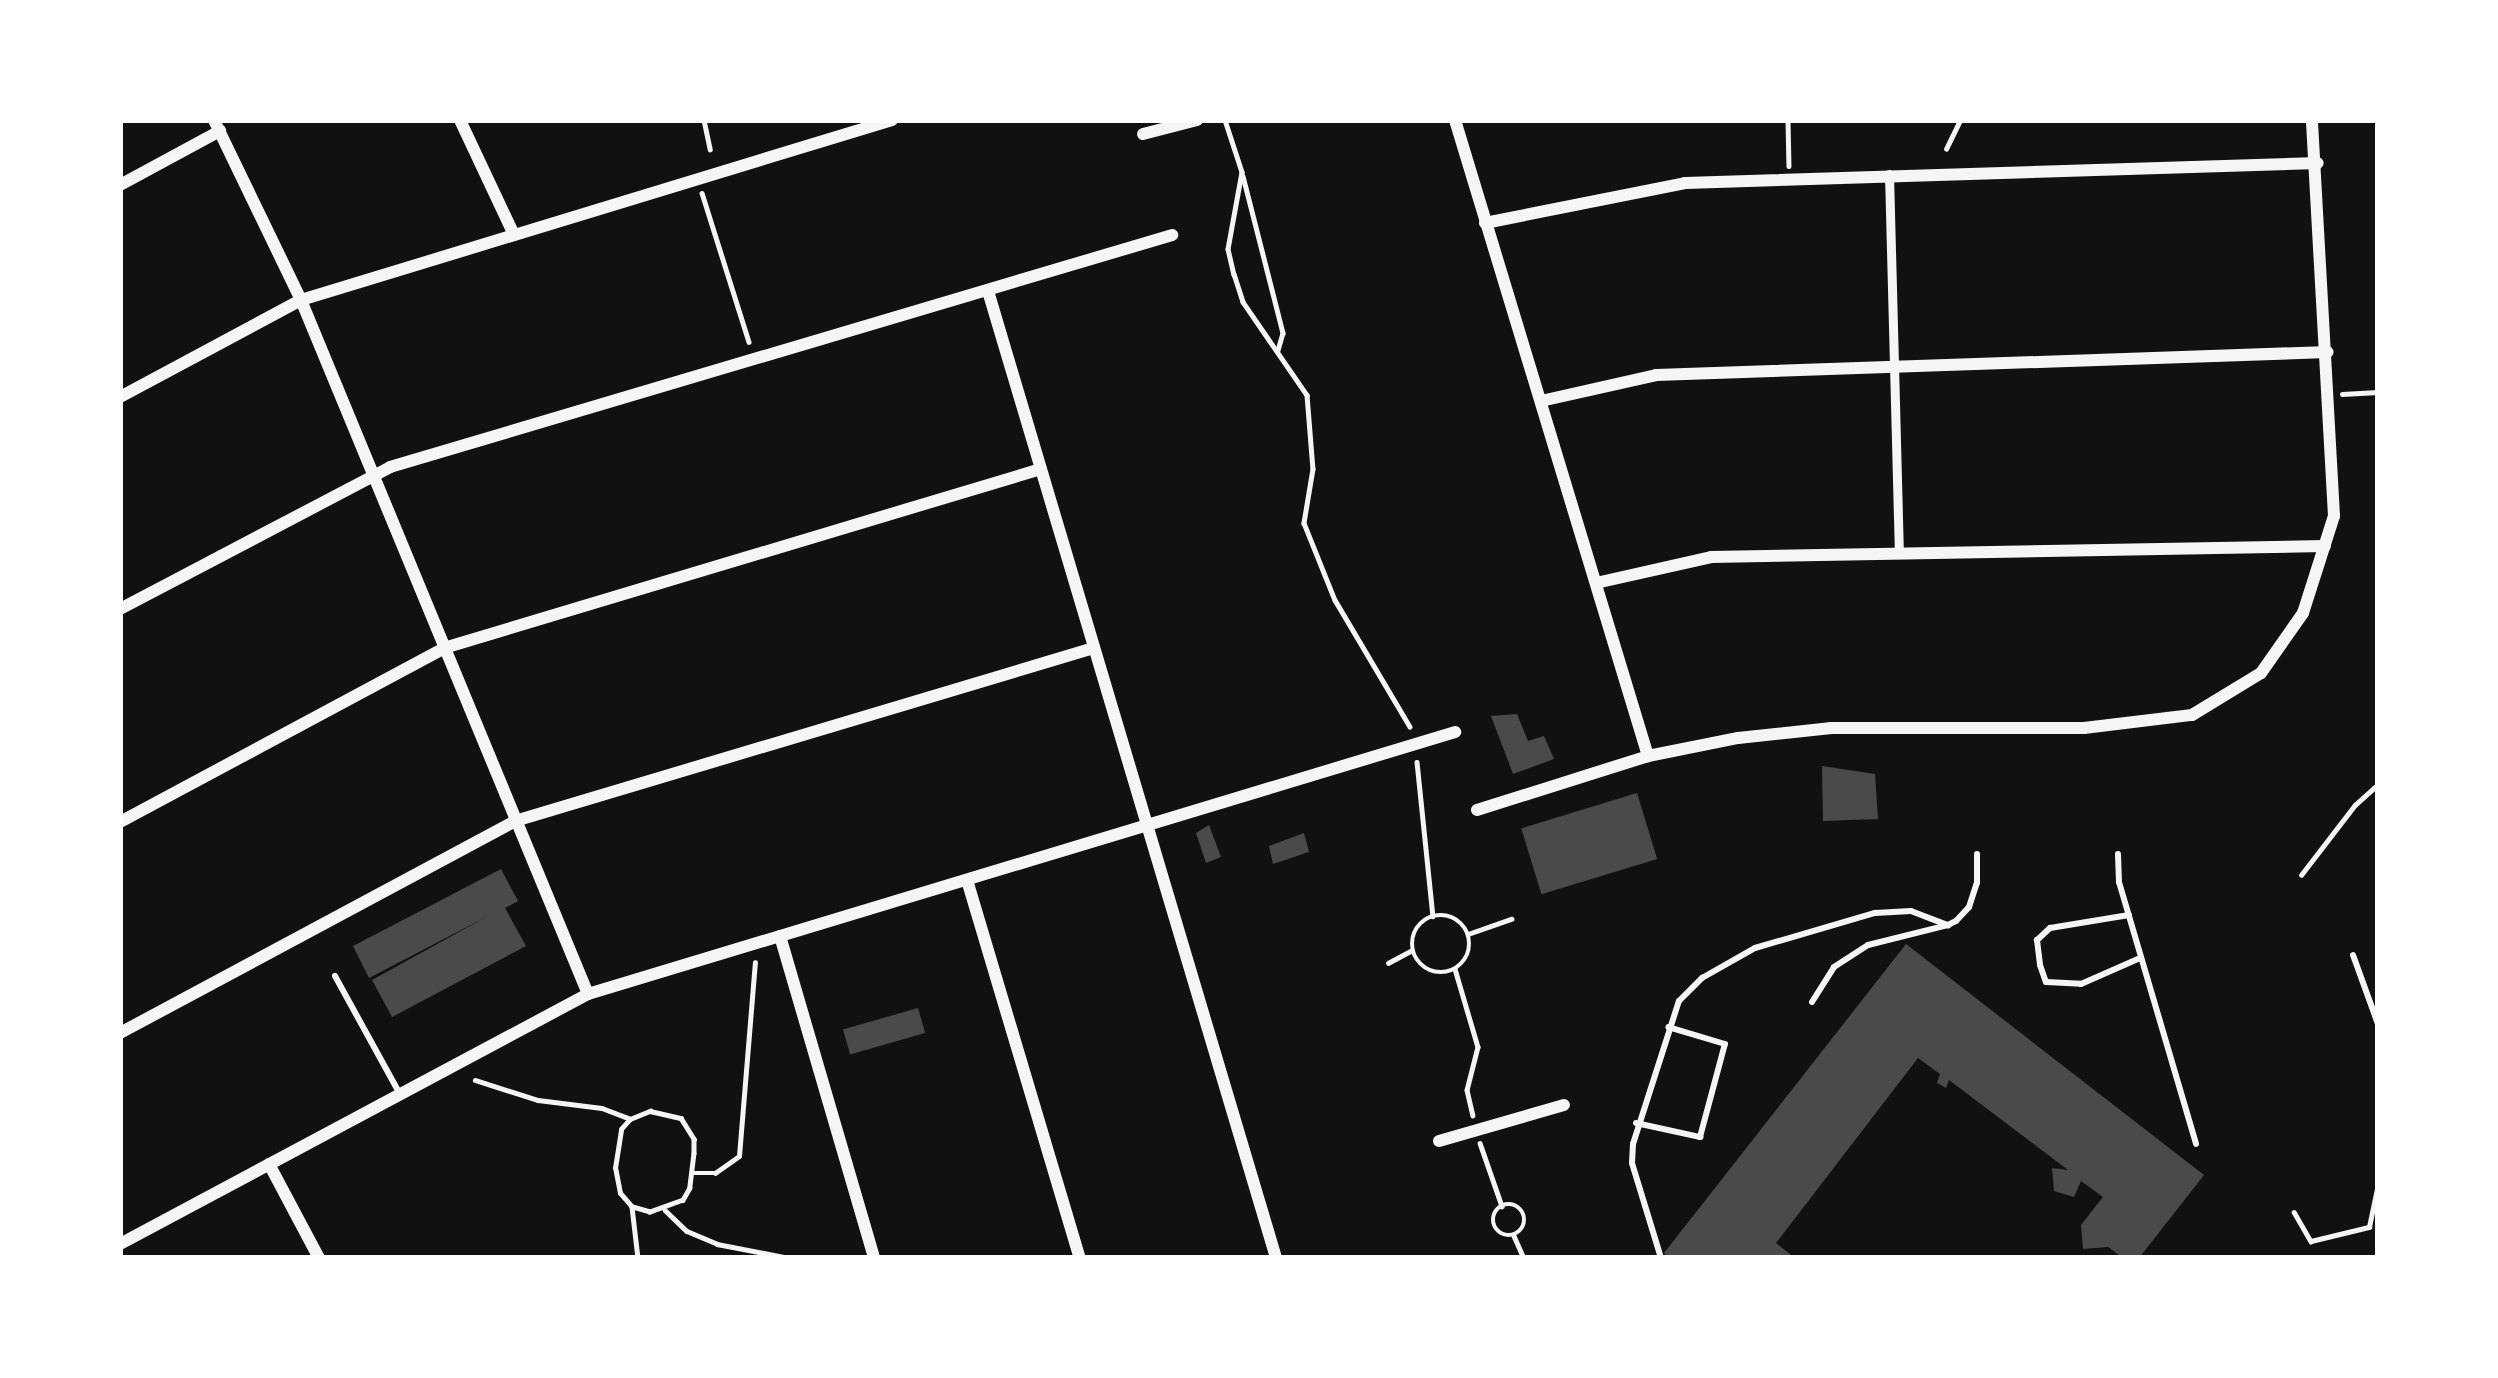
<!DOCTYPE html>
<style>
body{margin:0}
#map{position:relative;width:2498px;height:1378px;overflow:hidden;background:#111;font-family:Mulish,sans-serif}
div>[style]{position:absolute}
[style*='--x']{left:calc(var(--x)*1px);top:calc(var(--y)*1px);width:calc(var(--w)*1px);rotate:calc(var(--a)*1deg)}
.building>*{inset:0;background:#4a4a4a;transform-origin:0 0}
.path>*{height:4.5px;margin:-2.25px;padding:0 2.25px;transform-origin:2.25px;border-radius:2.25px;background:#f5f5f5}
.path>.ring{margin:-2.25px;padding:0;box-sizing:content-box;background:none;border:4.5px solid #f5f5f5;border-radius:50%}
.service>*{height:6px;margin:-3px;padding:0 3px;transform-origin:3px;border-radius:3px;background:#f5f5f5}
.pedestrian>*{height:9px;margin:-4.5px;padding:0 4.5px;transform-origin:4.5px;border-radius:4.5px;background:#f5f5f5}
.minor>*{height:12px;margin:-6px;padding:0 6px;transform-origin:6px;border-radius:6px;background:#f5f5f5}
span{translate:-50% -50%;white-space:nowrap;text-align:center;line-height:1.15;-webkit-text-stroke:10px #fff;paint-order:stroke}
.frame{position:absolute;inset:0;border:123px solid #fff;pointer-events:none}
</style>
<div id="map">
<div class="building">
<i style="clip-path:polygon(1517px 714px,1528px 741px,1544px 736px,1554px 759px,1513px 774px,1491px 716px)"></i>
<i style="clip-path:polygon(1822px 766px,1875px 774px,1878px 819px,1823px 821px)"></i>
<i style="left:1637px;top:793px;width:69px;height:121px;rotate:73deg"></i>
<i style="clip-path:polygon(1209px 825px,1221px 857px,1206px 863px,1196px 833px)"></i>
<i style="clip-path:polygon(1304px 833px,1309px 852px,1273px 864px,1269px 846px)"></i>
<i style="clip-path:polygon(501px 869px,518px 901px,505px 908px,526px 946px,392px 1017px,372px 980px,488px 916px,369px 978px,353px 946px)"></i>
<i style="clip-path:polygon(1906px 944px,2204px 1175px,2139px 1258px,2123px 1258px,2108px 1247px,2083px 1249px,2081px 1225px,2103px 1197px,2081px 1181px,2074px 1197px,2054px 1191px,2052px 1168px,2068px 1170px,1949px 1080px,1946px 1088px,1937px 1083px,1940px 1074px,1918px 1058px,1776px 1243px,1795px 1258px,1669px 1258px,1664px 1253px)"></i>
<i style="left:918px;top:1008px;width:26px;height:78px;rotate:74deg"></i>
</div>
<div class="path">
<i style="--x:704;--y:120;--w:30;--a:78"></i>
<i style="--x:1225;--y:120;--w:55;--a:71.9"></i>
<i style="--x:1242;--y:172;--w:78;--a:100.3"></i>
<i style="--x:1228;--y:249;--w:26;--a:77"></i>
<i style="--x:1234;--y:274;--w:29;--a:72"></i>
<i style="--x:1243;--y:302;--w:113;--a:55.5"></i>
<i style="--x:1307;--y:395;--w:74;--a:85.4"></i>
<i style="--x:1313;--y:469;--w:55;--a:99.5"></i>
<i style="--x:1304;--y:523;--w:83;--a:68.1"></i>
<i style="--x:1335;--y:600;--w:147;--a:59.4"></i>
<i style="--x:1788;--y:120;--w:46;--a:88.8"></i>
<i style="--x:1946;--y:149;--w:32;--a:-64"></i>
<i style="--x:1243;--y:176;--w:162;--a:75.7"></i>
<i style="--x:1283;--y:333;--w:19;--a:106"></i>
<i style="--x:702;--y:193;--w:156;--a:72.5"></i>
<i style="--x:2342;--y:394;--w:36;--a:-3"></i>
<i style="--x:1417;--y:762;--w:155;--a:84.1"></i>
<i style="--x:2301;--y:875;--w:88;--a:-52.4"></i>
<i style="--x:2355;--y:805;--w:31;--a:-42"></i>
<i class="ring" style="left:1412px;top:915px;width:53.5px;height:53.5px"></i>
<i style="--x:1468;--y:934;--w:46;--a:-19.2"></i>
<i style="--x:1388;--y:963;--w:27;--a:-28"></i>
<i style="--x:1455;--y:969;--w:81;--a:73.6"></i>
<i style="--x:1478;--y:1047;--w:44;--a:104.3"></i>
<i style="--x:1467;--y:1090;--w:26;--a:77"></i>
<i style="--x:475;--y:1080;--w:66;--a:17.6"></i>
<i style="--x:538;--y:1100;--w:64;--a:7.1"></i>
<i style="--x:602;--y:1108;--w:30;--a:21"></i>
<i style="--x:650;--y:1111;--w:32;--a:13"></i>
<i style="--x:681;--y:1118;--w:25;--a:58"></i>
<i style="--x:694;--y:1139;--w:14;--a:90"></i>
<i style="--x:694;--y:1153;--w:35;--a:97"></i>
<i style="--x:690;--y:1188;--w:14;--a:120"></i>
<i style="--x:683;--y:1200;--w:35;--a:160"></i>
<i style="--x:650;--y:1212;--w:19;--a:-164"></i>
<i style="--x:632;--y:1207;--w:18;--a:-131"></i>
<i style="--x:620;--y:1193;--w:25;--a:-101"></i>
<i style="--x:615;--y:1168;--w:39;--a:-81"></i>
<i style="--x:621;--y:1129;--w:13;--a:-48"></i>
<i style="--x:630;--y:1119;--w:22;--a:-22"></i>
<i style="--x:1480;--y:1143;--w:67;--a:70.8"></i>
<i style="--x:694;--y:1173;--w:21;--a:0"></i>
<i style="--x:715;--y:1173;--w:29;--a:-35"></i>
<i style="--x:739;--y:1156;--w:194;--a:-85.3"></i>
<i class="ring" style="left:1493px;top:1204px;width:27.5px;height:27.5px"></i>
<i style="--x:632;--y:1207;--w:51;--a:83.3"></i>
<i style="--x:665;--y:1210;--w:30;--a:44"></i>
<i style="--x:687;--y:1231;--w:33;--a:23"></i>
<i style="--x:717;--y:1244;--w:74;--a:10.9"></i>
<i style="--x:2294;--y:1212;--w:34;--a:60"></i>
<i style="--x:2311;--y:1241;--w:60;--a:-13.6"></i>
<i style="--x:2369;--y:1227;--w:44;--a:-78.2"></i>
<i style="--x:1514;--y:1236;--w:24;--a:66"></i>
</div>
<div class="service">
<i style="--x:2118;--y:854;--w:28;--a:88"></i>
<i style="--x:2119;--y:882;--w:273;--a:73.6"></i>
<i style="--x:2129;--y:915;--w:80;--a:170.7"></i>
<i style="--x:2050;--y:928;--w:18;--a:137"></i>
<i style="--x:2037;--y:940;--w:25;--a:83"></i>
<i style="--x:2040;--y:965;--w:18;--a:71"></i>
<i style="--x:2046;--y:982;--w:35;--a:3"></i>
<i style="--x:2081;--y:984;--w:64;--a:-23.8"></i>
<i style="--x:2353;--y:955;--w:73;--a:70.1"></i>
<i style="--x:335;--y:976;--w:135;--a:61.2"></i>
<i style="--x:1812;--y:1002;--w:41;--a:-57.8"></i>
<i style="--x:1834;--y:967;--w:40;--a:-32.9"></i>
<i style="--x:1868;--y:945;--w:82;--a:-14"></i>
<i style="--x:1636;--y:1123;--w:66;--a:12.3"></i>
<i style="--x:1700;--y:1137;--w:96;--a:-75"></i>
<i style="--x:1725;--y:1044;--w:59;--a:-163.4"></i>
<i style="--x:1661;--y:1258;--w:99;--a:-107"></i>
<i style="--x:1632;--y:1163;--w:19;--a:-87"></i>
<i style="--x:1633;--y:1144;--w:150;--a:-72.2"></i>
<i style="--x:1679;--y:1001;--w:33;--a:-45"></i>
<i style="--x:1702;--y:978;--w:61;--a:-29.5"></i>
<i style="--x:1755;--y:948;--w:125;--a:-16.3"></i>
<i style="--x:1875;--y:913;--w:36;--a:-3"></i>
<i style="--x:1911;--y:911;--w:40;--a:21"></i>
<i style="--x:1948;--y:925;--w:9;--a:-27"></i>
<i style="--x:1956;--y:921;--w:19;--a:-47"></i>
<i style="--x:1969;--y:907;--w:25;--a:-72"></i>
<i style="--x:1977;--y:883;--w:29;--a:-90"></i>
</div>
<div class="pedestrian">
<i style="--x:1889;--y:174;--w:379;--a:88.5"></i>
</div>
<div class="minor">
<i style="--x:214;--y:120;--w:200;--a:64.2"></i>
<i style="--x:301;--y:300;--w:751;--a:67.53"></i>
<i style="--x:460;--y:120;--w:127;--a:64.8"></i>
<i style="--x:1455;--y:120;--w:665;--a:73.12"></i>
<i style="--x:1143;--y:134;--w:56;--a:-14.5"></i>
<i style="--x:120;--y:185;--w:114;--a:-28.4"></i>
<i style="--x:1485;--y:223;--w:204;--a:-11.3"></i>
<i style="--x:1685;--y:183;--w:633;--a:-1.81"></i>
<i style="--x:988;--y:291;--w:1009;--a:73.41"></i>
<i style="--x:120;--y:397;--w:205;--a:-28.2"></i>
<i style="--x:301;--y:300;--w:618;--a:-16.94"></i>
<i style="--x:1541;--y:401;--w:118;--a:-12.7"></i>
<i style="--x:1656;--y:375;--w:672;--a:-1.96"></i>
<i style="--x:1596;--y:583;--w:118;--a:-12.7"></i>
<i style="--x:1711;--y:557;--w:614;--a:-1.03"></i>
<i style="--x:120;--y:609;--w:305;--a:-27.7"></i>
<i style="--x:390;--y:467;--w:816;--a:-16.52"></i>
<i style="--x:1477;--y:810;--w:179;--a:-17.5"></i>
<i style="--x:1648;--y:756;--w:92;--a:-11.3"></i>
<i style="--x:1738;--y:738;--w:94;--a:-6.1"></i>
<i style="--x:1831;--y:728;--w:253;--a:0"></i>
<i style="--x:2084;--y:728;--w:109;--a:-6.9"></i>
<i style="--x:2192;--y:715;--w:81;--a:-31.3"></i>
<i style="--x:2261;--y:673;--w:73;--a:-55"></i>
<i style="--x:2303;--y:613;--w:102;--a:-72.3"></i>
<i style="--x:2334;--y:516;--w:397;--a:-93.2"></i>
<i style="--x:120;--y:822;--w:368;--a:-28.2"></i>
<i style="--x:444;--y:648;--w:623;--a:-16.69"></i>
<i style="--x:967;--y:880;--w:395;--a:73.4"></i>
<i style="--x:780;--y:936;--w:335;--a:73.7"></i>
<i style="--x:120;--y:1033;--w:448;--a:-28.2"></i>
<i style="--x:515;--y:821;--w:604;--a:-16.64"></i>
<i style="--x:1439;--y:1141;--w:130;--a:-16.1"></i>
<i style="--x:269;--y:1164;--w:106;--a:62"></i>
<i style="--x:120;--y:1244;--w:531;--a:-28.11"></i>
<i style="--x:588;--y:994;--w:906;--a:-16.81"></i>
</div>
<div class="frame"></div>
</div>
